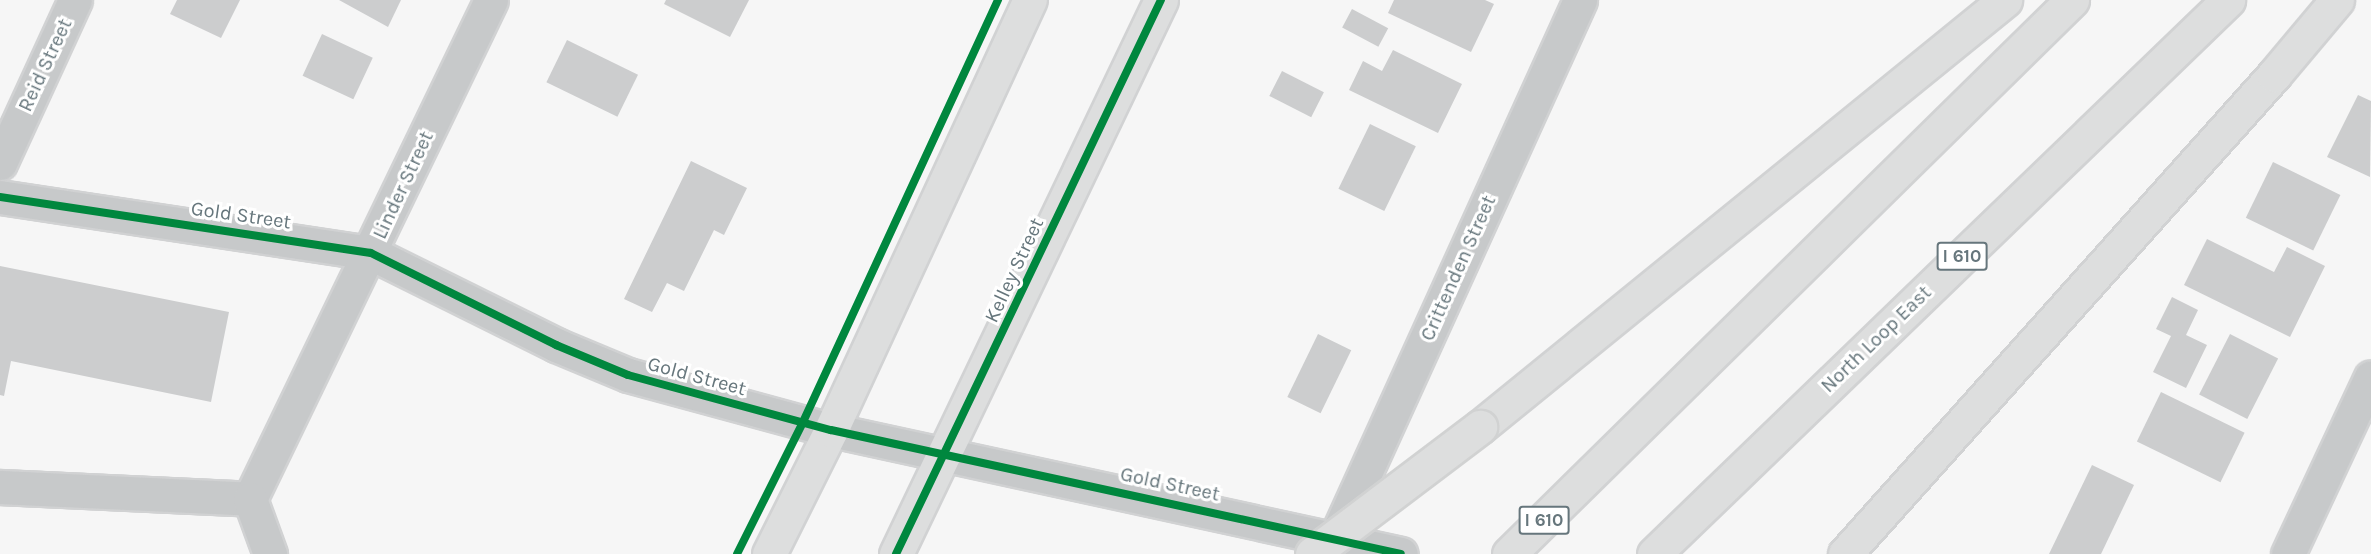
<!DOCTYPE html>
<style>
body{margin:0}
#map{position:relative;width:2371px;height:554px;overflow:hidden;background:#f6f6f6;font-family:Karla,sans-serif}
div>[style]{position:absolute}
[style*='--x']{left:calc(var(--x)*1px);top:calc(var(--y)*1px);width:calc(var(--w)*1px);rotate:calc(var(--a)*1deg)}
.building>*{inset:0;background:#cccdce;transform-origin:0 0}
.roads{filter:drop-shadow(2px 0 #d1d2d3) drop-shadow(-2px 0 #d1d2d3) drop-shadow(0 2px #d1d2d3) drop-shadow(0 -2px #d1d2d3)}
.minor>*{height:33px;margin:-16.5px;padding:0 16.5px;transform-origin:16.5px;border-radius:16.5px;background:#c7c9ca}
.major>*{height:33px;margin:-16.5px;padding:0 16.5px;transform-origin:16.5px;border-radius:16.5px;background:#dddede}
.highway>*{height:33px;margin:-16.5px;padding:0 16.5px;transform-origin:16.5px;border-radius:16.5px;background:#dddede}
.bridges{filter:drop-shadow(2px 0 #d1d2d2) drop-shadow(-2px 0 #d1d2d2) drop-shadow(0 2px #d1d2d2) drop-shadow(0 -2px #d1d2d2)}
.highway-bridge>*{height:33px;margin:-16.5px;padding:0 16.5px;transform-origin:16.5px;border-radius:16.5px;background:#dddede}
.cycleway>*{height:8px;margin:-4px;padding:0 4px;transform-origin:4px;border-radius:4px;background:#00873e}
span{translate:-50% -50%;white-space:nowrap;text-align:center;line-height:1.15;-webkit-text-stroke:6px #fff;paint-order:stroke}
.shield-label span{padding:2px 4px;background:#fff;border:2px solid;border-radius:4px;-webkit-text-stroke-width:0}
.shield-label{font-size:18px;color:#66767c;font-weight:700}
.street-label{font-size:20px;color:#66767c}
</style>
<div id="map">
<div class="building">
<i style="clip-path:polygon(177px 0,240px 0,221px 38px,170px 14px)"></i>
<i style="clip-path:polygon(339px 0,401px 0,388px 27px)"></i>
<i style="clip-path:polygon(666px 0,749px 0,730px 37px,664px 4px)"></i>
<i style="clip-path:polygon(1394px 0,1485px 0,1494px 4px,1471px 52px,1388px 13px)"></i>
<i style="left:1352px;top:9px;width:41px;height:21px;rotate:28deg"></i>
<i style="left:322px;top:34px;width:56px;height:46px;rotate:25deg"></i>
<i style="left:567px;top:40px;width:79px;height:47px;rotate:26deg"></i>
<i style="clip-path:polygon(1393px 50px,1462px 84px,1438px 133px,1349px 90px,1363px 61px,1382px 71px)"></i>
<i style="left:1282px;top:71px;width:47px;height:28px;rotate:27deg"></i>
<i style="clip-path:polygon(2358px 95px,2371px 101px,2370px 177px,2327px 157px)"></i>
<i style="left:1370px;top:124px;width:51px;height:72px;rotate:26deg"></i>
<i style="clip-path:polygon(691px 161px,747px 188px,724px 235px,714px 230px,684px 291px,667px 283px,652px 312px,624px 299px)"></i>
<i style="left:2273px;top:162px;width:75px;height:62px;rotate:26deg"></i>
<i style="clip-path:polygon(2207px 239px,2274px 272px,2287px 247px,2325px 266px,2290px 337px,2184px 285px)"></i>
<i style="clip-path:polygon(0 266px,229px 312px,211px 402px,11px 361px,4px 396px,0 395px)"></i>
<i style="clip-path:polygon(2172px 297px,2198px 310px,2186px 335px,2207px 345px,2186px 388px,2153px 372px,2171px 336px,2156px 329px)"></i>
<i style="left:1318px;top:334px;width:37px;height:70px;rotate:26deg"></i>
<i style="left:2230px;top:334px;width:54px;height:68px;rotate:27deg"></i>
<i style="left:2161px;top:392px;width:93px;height:55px;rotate:26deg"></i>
<i style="clip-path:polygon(2092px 465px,2134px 485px,2101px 554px,2049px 554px)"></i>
</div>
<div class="roads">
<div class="minor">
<i style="--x:0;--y:163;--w:179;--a:-65.3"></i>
<i style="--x:0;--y:197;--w:375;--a:8.6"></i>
<i style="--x:371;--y:253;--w:207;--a:26.4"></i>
<i style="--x:556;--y:345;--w:78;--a:22.6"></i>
<i style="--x:628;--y:375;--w:210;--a:15.2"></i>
<i style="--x:831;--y:430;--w:583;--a:12.27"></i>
<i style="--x:0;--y:487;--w:250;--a:2.7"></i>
<i style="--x:250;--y:499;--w:554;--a:-64.22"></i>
<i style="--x:250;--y:499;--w:59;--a:70"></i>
<i style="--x:1336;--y:537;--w:590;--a:-65.56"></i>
<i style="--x:2288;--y:554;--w:195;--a:-64.9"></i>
</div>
<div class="major">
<i style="--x:769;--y:554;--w:139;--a:-63.4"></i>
<i style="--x:831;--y:430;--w:474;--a:-65.2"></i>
<i style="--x:896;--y:554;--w:614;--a:-64.44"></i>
</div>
<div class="highway">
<i style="--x:1480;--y:427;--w:677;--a:-39.12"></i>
<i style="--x:1509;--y:554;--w:790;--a:-44.54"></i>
<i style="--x:1654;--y:554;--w:798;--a:-43.98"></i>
<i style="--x:1845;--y:554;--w:643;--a:-48.15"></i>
<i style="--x:2274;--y:75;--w:98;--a:-50"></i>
</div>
</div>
<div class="bridges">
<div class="highway-bridge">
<i style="--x:1312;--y:554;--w:211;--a:-37.1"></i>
</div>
</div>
<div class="cycleway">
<i style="--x:0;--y:197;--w:375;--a:8.6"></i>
<i style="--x:371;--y:253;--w:207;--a:26.4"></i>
<i style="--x:556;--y:345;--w:78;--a:22.6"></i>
<i style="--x:628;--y:375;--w:210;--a:15.2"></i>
<i style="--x:831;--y:430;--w:583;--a:12.27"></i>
<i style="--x:737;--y:554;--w:148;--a:-63.4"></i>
<i style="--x:803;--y:422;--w:465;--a:-65.2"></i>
<i style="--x:896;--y:554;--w:614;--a:-64.44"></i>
</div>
<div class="shield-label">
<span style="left:1962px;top:256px">I 610</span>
<span style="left:1544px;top:520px">I 610</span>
</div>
<div class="street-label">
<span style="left:45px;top:65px;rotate:-65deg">Reid Street</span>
<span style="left:403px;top:185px;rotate:-65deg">Linder Street</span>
<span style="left:241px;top:215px;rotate:8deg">Gold Street</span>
<span style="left:1458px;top:268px;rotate:-66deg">Crittenden Street</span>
<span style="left:1014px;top:270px;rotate:-65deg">Kelley Street</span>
<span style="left:1876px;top:339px;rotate:-44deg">North Loop East</span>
<span style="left:697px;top:376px;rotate:15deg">Gold Street</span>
<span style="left:1170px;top:484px;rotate:12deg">Gold Street</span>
</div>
</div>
